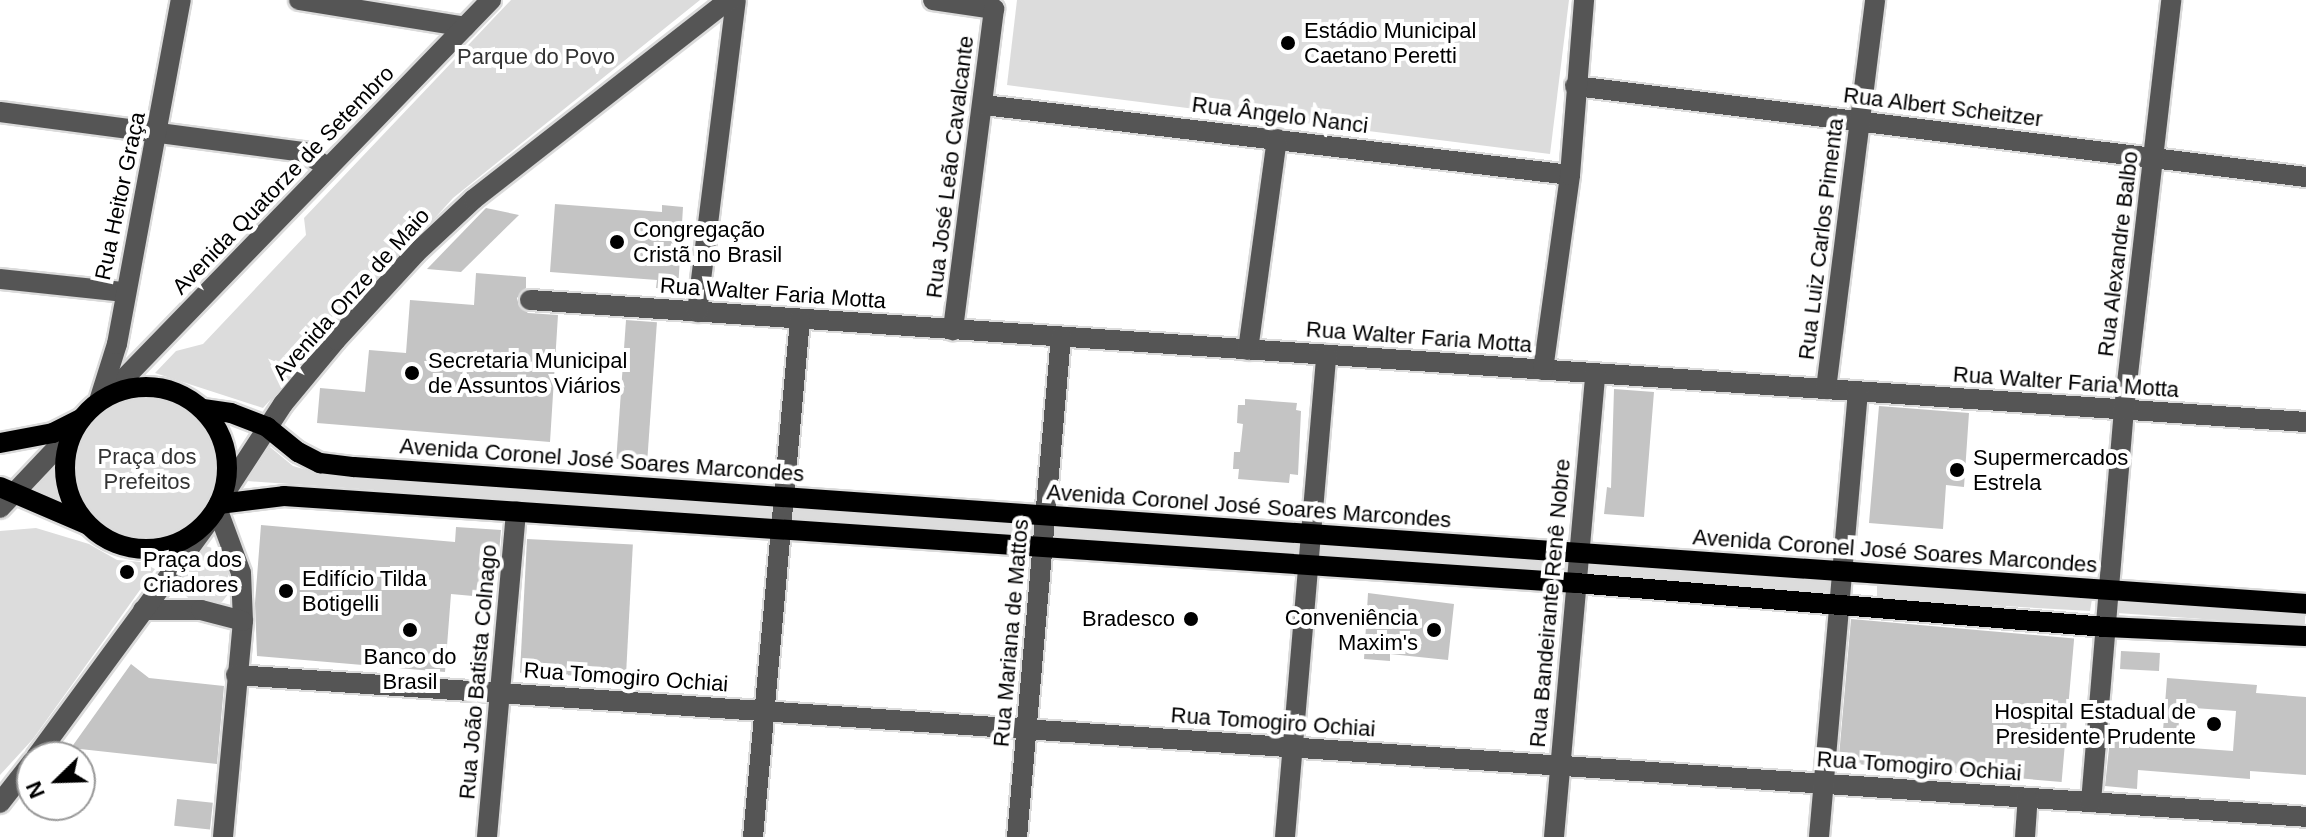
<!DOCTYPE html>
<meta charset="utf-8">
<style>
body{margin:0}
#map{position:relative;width:2306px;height:837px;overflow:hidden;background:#fff;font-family:Helvetica,sans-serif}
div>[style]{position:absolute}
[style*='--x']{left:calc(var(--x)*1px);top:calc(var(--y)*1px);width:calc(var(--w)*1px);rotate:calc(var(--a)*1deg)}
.green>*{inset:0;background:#dcdcdc;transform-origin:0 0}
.round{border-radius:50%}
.building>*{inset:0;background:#c4c4c4;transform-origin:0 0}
.roads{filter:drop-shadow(2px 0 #dbdbdb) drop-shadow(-2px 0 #dbdbdb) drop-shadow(0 2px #dbdbdb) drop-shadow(0 -2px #dbdbdb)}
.minor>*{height:20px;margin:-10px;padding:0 10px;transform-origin:10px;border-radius:10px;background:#555}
.major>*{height:20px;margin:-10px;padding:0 10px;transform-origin:10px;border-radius:10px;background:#000}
.major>.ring{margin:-10px;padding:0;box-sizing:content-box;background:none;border:20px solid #000;border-radius:50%}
.dots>*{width:22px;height:22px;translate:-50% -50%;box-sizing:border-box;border:4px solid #fff;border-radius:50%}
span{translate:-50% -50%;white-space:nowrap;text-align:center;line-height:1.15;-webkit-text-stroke:8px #fff;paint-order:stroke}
.poi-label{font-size:22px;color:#000}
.left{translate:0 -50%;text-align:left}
.right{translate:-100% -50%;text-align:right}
.park-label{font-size:22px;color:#333}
.street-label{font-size:22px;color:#000}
.north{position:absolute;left:16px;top:741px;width:80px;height:80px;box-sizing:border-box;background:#fff;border:2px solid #999;border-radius:50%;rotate:247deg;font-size:22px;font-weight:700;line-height:32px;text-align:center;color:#000}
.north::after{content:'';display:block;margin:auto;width:28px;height:36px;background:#000;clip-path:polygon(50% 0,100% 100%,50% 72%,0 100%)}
</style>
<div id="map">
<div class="green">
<i style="clip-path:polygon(511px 0,700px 0,453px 198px,263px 408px,155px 373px,176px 351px,203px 344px,306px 235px,304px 218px)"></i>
<i style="clip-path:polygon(1017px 0,1569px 0,1550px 154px,1007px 85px)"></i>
<i class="round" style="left:76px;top:397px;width:142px;height:142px"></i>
<i style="clip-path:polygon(270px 447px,293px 466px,317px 473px,773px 507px,772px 518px,247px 481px)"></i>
<i style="clip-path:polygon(54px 464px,62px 503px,29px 490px)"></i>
<i style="clip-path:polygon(793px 507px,1035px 525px,1034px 536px,792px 520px)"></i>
<i style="clip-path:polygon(1054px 525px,1300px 543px,1300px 554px,1053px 538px)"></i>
<i style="clip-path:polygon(36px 528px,89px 544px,117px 560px,141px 562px,155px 569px,33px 739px,0 775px,0 531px)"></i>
<i style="left:1319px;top:544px;width:251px;height:12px;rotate:4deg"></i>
<i style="clip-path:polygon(202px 545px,219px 550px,227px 560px,229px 593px,222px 602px,190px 600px,178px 587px)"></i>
<i style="left:1587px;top:562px;width:247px;height:13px;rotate:4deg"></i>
<i style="clip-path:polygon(1877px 585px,2092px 599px,2090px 611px,1877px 599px)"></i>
<i style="left:2118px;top:600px;width:188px;height:13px;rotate:4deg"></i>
</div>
<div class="building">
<i style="clip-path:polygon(555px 204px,662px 212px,662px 205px,683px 207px,678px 290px,656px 288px,657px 280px,550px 272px)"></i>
<i style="clip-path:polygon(486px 208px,519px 215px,461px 272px,427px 269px)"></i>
<i style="clip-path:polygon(476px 273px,526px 277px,526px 288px,517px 298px,519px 306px,528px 313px,558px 315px,550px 442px,317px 423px,320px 388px,365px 392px,369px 350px,406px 353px,410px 300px,474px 305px)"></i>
<i style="left:626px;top:320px;width:31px;height:139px;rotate:4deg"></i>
<i style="clip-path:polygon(1614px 389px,1654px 392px,1644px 517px,1604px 514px,1607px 487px,1611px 488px)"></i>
<i style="clip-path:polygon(1245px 399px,1297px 403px,1296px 410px,1301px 411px,1298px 475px,1290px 474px,1289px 483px,1238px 479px,1239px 469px,1233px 469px,1234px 452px,1240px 452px,1243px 424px,1237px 423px,1238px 405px,1245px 405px)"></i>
<i style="clip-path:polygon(1879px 406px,1969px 413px,1964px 487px,1946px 485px,1943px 529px,1869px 523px)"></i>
<i style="clip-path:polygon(261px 525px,455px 542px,456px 527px,501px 530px,495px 598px,451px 594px,445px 672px,257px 656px,255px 603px)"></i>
<i style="left:527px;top:539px;width:106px;height:134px;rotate:3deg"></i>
<i style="clip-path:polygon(1368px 593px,1454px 604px,1448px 660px,1390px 654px,1390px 661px,1364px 659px)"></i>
<i style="left:1851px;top:619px;width:224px;height:144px;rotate:5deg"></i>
<i style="left:2121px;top:651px;width:39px;height:18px;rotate:3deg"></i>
<i style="clip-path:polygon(131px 664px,149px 678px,224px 686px,217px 764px,71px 748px)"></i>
<i style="clip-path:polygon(evenodd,2167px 678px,2257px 685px,2256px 693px,2306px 697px,2306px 775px,2250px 771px,2250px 779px,2138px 770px,2137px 789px,2105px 786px,2110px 739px,2162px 744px,2167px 678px,2180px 707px,2236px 711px,2233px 751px,2177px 747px,2180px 707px)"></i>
<i style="left:177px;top:799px;width:36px;height:27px;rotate:6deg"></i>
</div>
<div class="roads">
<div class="minor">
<i style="--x:299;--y:0;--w:168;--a:9.2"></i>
<i style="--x:933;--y:0;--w:62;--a:8.4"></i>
<i style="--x:994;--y:9;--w:324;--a:97.3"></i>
<i style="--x:1575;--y:86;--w:737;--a:7.1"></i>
<i style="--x:984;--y:105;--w:590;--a:6.81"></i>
<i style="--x:0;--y:112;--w:307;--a:7.5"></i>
<i style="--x:304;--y:152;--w:27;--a:33"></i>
<i style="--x:0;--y:279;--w:125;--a:6"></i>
<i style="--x:530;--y:300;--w:1780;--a:3.93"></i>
<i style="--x:697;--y:312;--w:314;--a:-82.9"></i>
<i style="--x:1248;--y:350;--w:213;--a:-82.2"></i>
<i style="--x:1543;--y:370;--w:197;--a:-82.1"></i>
<i style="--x:1570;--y:175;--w:176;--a:-85.4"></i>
<i style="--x:1826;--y:389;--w:392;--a:-82.8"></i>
<i style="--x:109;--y:394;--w:549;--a:-45.89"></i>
<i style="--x:99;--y:401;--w:60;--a:-72.5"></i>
<i style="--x:117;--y:344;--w:350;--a:-79.5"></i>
<i style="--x:223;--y:496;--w:110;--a:-56.9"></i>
<i style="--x:283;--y:404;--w:83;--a:-50.4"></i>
<i style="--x:336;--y:340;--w:118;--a:-47.4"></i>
<i style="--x:416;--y:253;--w:79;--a:-43"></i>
<i style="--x:474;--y:199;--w:323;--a:-38"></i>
<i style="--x:0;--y:508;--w:102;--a:-46.6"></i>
<i style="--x:217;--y:508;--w:69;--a:69.7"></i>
<i style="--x:241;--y:573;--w:48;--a:87.6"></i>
<i style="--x:243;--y:621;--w:217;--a:95.3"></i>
<i style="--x:143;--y:610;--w:58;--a:0"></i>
<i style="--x:201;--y:610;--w:43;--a:14.7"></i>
<i style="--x:236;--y:675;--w:2075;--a:3.92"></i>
<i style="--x:36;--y:757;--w:298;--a:-53.7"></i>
<i style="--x:2091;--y:802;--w:394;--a:-85.2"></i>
<i style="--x:2124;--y:409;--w:412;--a:-83.4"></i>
<i style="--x:0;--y:803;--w:52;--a:-52"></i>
<i style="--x:487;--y:837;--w:327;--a:-84.9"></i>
<i style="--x:753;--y:837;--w:519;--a:-84.81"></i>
<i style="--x:1017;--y:837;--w:502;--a:-84.97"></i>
<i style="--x:1285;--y:837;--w:484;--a:-85.1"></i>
<i style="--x:1554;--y:837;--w:465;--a:-84.9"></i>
<i style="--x:1819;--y:837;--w:447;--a:-85"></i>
<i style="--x:2025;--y:837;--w:39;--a:-86"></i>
</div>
<div class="major">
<i class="ring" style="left:65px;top:387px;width:142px;height:142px"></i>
<i style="--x:203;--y:409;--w:28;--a:8"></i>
<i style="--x:231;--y:413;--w:39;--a:21"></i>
<i style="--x:267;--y:427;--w:40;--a:39"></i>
<i style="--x:298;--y:452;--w:25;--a:27"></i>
<i style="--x:320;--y:463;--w:34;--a:7"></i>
<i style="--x:354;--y:467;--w:1957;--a:4.01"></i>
<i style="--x:0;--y:443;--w:54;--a:-10.7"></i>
<i style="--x:53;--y:433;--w:30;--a:-27"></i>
<i style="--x:0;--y:487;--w:94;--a:23.3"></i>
<i style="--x:219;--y:504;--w:65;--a:-7"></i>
<i style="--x:284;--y:496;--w:1295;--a:3.85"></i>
<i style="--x:1576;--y:583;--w:531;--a:4.75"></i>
<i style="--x:2105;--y:627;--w:201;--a:2.6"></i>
</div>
</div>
<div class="dots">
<i style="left:1288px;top:43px;background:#000"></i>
<i style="left:617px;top:242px;background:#000"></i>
<i style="left:412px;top:373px;background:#000"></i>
<i style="left:1957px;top:470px;background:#000"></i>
<i style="left:127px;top:572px;background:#000"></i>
<i style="left:286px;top:591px;background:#000"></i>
<i style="left:1191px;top:619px;background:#000"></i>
<i style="left:410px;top:630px;background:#000"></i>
<i style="left:1434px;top:630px;background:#000"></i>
<i style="left:2214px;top:724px;background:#000"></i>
</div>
<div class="poi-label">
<span class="left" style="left:1304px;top:43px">Estádio Municipal<br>Caetano Peretti</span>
<span class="left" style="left:633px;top:242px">Congregação<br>Cristã no Brasil</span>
<span class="left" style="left:428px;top:373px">Secretaria Municipal<br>de Assuntos Viários</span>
<span class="left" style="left:1973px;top:470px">Supermercados<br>Estrela</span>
<span class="left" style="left:143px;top:572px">Praça dos<br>Criadores</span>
<span class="left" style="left:302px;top:591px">Edifício Tilda<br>Botigelli</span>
<span class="right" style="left:1418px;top:630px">Conveniência<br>Maxim's</span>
<span class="right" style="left:1175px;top:619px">Bradesco</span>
<span style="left:410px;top:669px">Banco do<br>Brasil</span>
<span class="right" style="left:2196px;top:724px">Hospital Estadual de<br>Presidente Prudente</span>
</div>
<div class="park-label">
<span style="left:536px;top:57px">Parque do Povo</span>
<span style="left:147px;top:469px">Praça dos<br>Prefeitos</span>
</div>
<div class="street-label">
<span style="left:1943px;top:107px;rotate:7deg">Rua Albert Scheitzer</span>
<span style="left:1280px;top:115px;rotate:7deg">Rua Ângelo Nanci</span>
<span style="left:950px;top:167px;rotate:-83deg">Rua José Leão Cavalcante</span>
<span style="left:283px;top:180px;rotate:-46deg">Avenida Quatorze de Setembro</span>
<span style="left:120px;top:196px;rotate:-78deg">Rua Heitor Graça</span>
<span style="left:1821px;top:239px;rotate:-83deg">Rua Luiz Carlos Pimenta</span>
<span style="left:2118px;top:254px;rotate:-83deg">Rua Alexandre Balbo</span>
<span style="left:773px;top:293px;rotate:4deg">Rua Walter Faria Motta</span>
<span style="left:351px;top:294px;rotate:-48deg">Avenida Onze de Maio</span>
<span style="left:1419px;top:337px;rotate:4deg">Rua Walter Faria Motta</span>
<span style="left:2066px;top:382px;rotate:4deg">Rua Walter Faria Motta</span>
<span style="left:602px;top:460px;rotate:4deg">Avenida Coronel José Soares Marcondes</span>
<span style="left:1249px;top:506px;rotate:4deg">Avenida Coronel José Soares Marcondes</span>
<span style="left:1895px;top:551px;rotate:4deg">Avenida Coronel José Soares Marcondes</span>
<span style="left:1550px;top:603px;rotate:-85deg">Rua Bandeirante Renê Nobre</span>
<span style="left:1011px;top:633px;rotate:-85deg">Rua Mariana de Mattos</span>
<span style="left:478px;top:672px;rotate:-85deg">Rua João Batista Colnago</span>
<span style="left:626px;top:677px;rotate:4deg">Rua Tomogiro Ochiai</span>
<span style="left:1273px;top:722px;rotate:4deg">Rua Tomogiro Ochiai</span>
<span style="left:1919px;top:766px;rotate:4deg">Rua Tomogiro Ochiai</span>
</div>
<div class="north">N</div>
</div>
